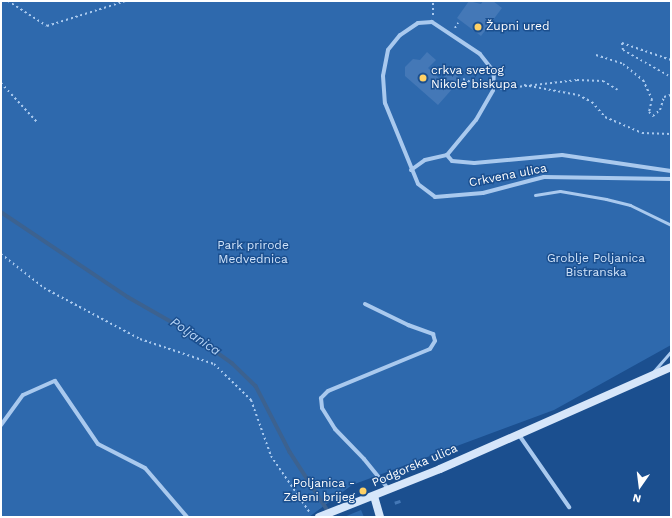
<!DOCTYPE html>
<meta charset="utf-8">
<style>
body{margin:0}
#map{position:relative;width:672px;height:518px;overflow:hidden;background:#1b4f8f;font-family:"Work Sans",sans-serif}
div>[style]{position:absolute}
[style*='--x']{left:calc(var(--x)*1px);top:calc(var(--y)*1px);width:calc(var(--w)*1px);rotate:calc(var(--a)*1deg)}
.green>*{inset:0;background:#2e69ad}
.stream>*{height:3.5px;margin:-1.75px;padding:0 1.75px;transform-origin:1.75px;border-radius:1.75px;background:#3c6290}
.building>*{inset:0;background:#4478b7;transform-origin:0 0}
.path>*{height:2px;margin-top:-1px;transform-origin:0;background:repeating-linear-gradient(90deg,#a9c9ee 0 2px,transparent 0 5px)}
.lane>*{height:3px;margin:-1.5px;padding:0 1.5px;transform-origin:1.5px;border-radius:1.5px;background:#a9c9ee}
.street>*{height:4px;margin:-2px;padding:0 2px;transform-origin:2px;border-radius:2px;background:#a9c9ee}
.secondary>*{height:8px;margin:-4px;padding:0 4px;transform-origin:4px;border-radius:4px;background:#d6e6fa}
.dots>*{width:11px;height:11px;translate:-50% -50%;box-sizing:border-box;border:2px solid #1b4f8f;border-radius:50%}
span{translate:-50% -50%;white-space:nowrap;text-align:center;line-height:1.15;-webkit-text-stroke:3px #1b4f8f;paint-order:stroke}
.poi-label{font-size:12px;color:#fff}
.left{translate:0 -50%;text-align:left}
.right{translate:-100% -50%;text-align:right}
.street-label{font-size:12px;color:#fff}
.park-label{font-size:12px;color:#cfe3fa}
.water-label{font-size:13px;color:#b5d3f5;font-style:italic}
.frame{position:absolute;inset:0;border:2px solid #fff;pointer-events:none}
.north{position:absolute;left:620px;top:466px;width:40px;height:40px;-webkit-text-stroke:3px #1b4f8f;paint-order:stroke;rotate:194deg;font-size:11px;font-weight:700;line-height:16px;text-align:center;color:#fff}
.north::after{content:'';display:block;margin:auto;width:14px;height:18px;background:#fff;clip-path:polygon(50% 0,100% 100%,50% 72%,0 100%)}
</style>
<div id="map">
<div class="green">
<i style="clip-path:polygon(1px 1px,671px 1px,671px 345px,554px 410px,352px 485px,309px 517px,1px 517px)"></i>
<i style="clip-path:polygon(361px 510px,364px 517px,344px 517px)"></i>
</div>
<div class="stream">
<i style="--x:1;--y:212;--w:153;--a:33.8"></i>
<i style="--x:128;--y:297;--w:64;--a:29.7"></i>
<i style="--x:184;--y:329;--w:59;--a:35.3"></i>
<i style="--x:232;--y:363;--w:33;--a:44"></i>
<i style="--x:256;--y:386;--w:74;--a:62.7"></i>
<i style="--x:290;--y:452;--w:77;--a:57.1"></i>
</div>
<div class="building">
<i style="clip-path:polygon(469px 1px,481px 4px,483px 1px,493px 1px,502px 8px,481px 36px,457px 18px)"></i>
<i style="clip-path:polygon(427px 52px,436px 60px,428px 68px,441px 80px,450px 70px,461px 79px,438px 105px,405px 76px,405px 67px,413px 59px,420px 60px)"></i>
<i style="left:400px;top:500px;width:3px;height:6px;rotate:72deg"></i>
</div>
<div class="path">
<i style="--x:8;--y:1;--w:46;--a:32.7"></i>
<i style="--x:47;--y:26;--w:83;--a:-17.6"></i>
<i style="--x:433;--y:15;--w:14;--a:-90"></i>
<i style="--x:455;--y:28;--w:6;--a:-59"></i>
<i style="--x:596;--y:55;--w:28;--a:18"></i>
<i style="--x:623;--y:64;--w:26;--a:39"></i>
<i style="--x:643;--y:80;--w:21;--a:65"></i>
<i style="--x:652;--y:99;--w:13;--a:103"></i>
<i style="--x:649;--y:112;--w:6;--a:45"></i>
<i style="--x:653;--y:116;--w:9;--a:-41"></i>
<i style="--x:660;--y:110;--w:14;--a:-73"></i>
<i style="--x:664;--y:97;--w:7;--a:-16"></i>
<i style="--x:671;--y:60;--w:52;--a:-160.9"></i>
<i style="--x:622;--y:43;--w:7;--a:82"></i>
<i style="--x:623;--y:50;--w:55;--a:29.4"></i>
<i style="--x:463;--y:79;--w:25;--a:21"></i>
<i style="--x:1;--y:83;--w:53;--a:47.3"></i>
<i style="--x:524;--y:85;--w:55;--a:10.5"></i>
<i style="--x:578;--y:95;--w:16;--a:27"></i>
<i style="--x:592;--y:102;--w:20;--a:49"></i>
<i style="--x:605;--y:117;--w:40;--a:23.4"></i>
<i style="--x:642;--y:133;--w:29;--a:2"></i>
<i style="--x:500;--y:89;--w:78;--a:-6.7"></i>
<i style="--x:577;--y:80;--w:26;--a:2"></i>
<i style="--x:603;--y:81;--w:17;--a:31"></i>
<i style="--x:1;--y:254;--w:55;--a:38.3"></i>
<i style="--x:44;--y:288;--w:109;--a:28"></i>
<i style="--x:140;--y:339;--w:78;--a:18.7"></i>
<i style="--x:214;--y:364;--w:52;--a:44.2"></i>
<i style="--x:251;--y:400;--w:59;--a:70.3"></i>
<i style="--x:271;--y:456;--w:69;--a:55.6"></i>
</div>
<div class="lane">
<i style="--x:535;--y:195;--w:25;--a:-9"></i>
<i style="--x:560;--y:191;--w:47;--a:9.9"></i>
<i style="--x:606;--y:199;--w:25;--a:14"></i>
<i style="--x:630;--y:205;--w:46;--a:26"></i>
<i style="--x:653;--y:372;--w:28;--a:-49"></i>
</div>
<div class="street">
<i style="--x:411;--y:170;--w:17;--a:-36"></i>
<i style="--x:425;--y:160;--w:23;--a:-13"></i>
<i style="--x:671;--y:171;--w:110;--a:-171.6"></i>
<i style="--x:562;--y:155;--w:88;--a:174.8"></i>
<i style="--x:474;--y:163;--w:22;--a:-175"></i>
<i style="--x:452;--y:161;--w:8;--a:-130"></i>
<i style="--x:447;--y:155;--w:45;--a:-50.4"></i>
<i style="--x:476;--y:120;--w:34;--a:-60"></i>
<i style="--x:493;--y:90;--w:18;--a:-87"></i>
<i style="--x:494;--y:72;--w:23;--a:-128"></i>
<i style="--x:480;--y:54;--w:58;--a:-146.3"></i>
<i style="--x:432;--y:22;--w:14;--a:176"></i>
<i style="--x:418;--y:23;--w:22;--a:146"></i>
<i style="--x:400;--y:35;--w:19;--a:129"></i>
<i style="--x:388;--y:50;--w:26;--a:101"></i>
<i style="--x:383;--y:76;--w:27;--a:86"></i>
<i style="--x:385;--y:103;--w:87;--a:67.8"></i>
<i style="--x:418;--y:184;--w:21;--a:37"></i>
<i style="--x:435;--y:197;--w:48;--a:-4.8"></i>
<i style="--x:483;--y:193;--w:63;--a:-14.7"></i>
<i style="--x:544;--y:177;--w:127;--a:0.9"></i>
<i style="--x:365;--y:304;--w:48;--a:26"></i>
<i style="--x:408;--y:325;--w:27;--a:20"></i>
<i style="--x:433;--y:334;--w:7;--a:74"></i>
<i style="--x:435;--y:341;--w:9;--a:122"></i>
<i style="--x:430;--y:349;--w:110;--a:157.6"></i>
<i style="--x:328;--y:391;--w:10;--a:135"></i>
<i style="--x:321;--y:398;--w:10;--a:84"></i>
<i style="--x:322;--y:408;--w:25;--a:58"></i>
<i style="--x:335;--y:429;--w:42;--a:46"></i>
<i style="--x:364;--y:459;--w:40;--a:51"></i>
<i style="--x:1;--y:425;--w:37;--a:-54"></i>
<i style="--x:23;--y:395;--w:35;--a:-24"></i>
<i style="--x:55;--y:381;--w:76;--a:55.7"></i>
<i style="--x:98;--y:444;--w:53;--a:27.1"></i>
<i style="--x:145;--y:468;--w:65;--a:49.4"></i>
<i style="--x:519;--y:435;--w:88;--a:55.2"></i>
</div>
<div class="secondary">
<i style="--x:374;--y:496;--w:22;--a:74"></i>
<i style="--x:319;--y:517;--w:130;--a:-21.6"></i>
<i style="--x:440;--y:469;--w:253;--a:-23.8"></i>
</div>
<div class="dots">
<i style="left:478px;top:27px;background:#ffd166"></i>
<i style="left:423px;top:78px;background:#ffd166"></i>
<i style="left:363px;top:491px;background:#ffd166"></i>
</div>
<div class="poi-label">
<span class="left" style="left:486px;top:27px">Župni ured</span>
<span class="left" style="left:431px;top:78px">crkva svetog<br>Nikole biskupa</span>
<span class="right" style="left:355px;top:491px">Poljanica -<br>Zeleni brijeg</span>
</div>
<div class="street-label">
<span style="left:508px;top:176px;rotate:-11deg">Crkvena ulica</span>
<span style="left:415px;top:466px;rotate:-23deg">Podgorska ulica</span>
</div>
<div class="park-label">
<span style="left:253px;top:253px">Park prirode<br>Medvednica</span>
<span style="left:596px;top:266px">Groblje Poljanica<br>Bistranska</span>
</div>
<div class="water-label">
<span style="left:195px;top:337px;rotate:34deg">Poljanica</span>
</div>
<div class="frame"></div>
<div class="north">N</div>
</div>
